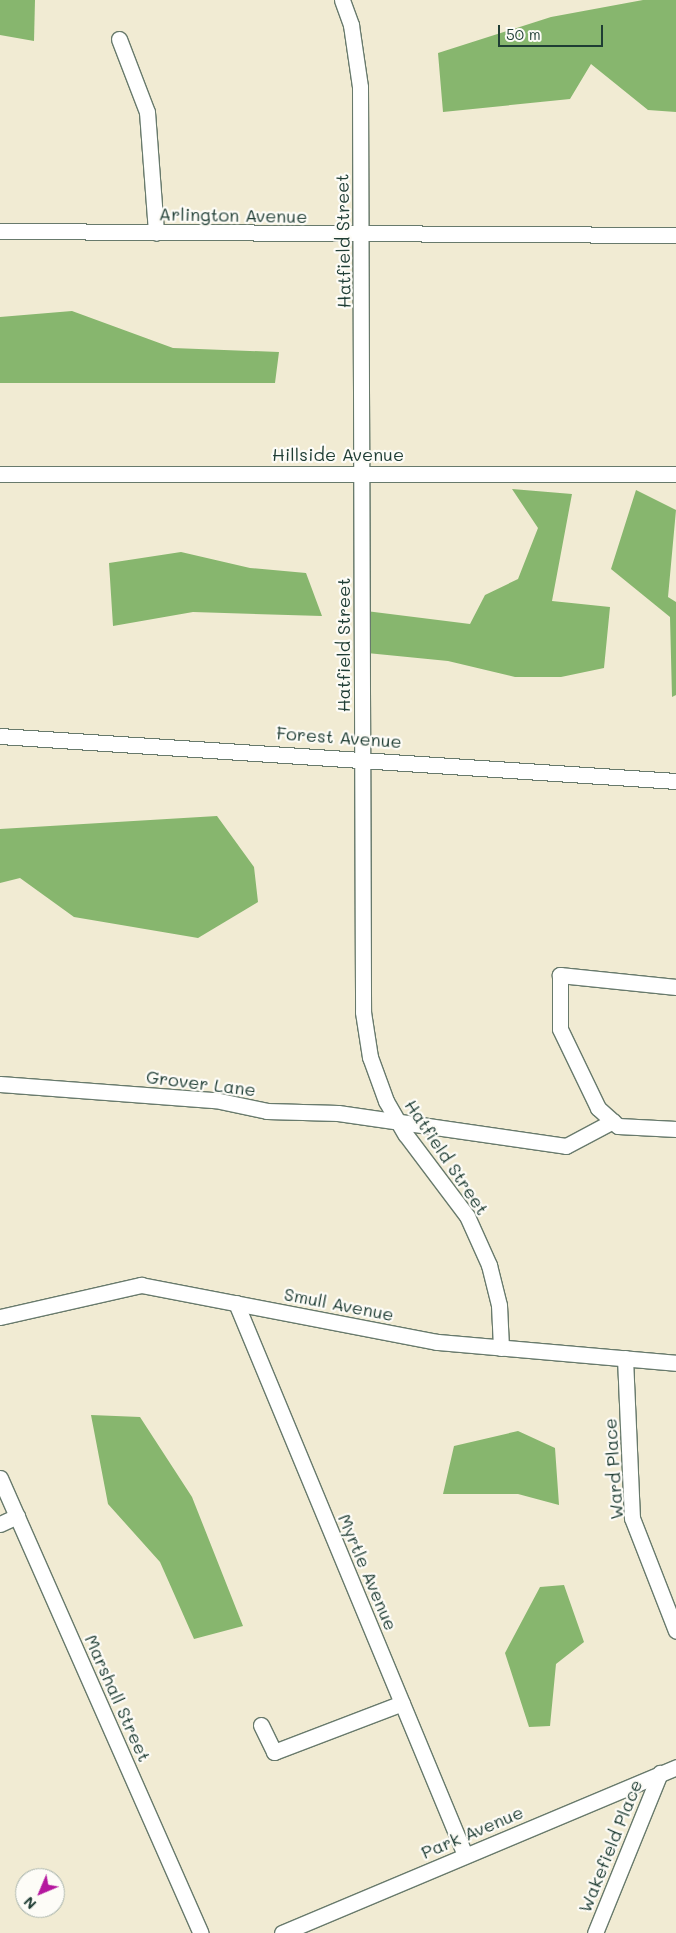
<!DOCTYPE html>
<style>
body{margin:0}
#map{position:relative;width:676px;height:1933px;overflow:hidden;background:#f1ebd3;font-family:Mali,sans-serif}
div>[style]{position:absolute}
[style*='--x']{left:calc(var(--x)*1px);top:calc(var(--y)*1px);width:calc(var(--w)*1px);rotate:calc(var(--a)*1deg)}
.forest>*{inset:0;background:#87b66e}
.roads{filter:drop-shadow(1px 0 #687a6c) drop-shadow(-1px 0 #687a6c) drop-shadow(0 1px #687a6c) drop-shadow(0 -1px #687a6c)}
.minor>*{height:15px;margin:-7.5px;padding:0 7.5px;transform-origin:7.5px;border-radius:7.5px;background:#fff}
span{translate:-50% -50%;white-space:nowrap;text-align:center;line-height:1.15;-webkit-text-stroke:4.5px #fdfcf7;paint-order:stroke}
.street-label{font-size:18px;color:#1f3d34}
.north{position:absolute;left:15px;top:1868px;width:50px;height:50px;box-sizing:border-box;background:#fdfcf7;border:1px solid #a4b0a9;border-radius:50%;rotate:225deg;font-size:14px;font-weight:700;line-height:20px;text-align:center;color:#1f3d34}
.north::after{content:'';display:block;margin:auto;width:18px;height:22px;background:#b5179e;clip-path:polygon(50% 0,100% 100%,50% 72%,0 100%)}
.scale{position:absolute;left:498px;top:25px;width:105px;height:22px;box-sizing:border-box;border:2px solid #1f3d34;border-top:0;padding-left:6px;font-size:15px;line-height:18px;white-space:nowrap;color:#1f3d34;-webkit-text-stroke:4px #fdfcf7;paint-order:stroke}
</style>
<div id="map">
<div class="forest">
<i style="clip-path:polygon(0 0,35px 0,34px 41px,0 35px)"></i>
<i style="clip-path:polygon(643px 0,676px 0,676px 112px,648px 110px,591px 64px,570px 99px,443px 112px,438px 53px,551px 17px)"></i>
<i style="clip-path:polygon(72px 311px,173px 348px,279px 352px,275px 383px,0 383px,0 317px)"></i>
<i style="clip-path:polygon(512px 489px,572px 494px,552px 601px,610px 607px,604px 668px,561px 677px,515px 677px,448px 661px,367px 653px,366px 611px,470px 624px,485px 595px,518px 579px,538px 528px)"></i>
<i style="clip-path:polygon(636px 490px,676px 510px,668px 597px,676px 602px,676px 695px,672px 697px,670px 617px,611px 569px)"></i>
<i style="clip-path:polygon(181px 552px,250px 568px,306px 573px,322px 616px,193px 612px,113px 626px,109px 563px)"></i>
<i style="clip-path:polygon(217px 816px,254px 867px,258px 902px,198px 938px,74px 917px,20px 878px,0 883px,0 829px)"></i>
<i style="clip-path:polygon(91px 1415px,140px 1417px,192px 1497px,243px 1626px,194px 1639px,160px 1562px,108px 1504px)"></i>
<i style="clip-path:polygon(518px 1431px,555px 1448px,559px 1505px,518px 1494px,443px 1494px,454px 1446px)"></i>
<i style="clip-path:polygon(564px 1585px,584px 1642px,556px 1664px,550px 1726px,529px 1727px,505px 1653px,540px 1587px)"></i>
</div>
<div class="roads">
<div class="minor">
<i style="--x:342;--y:0;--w:27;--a:70"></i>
<i style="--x:351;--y:25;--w:63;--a:81.7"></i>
<i style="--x:360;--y:87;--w:925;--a:89.81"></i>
<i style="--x:363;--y:1012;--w:46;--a:81.2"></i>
<i style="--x:370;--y:1057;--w:47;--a:70"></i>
<i style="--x:386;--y:1101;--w:39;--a:60"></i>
<i style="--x:406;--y:1135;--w:101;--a:53"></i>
<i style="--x:467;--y:1216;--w:54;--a:65.8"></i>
<i style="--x:489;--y:1265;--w:41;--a:76"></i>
<i style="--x:499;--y:1305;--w:43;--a:87.3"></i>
<i style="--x:119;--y:39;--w:78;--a:69"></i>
<i style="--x:147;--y:112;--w:121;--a:85.7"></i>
<i style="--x:0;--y:231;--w:676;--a:0.34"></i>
<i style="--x:0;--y:474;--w:676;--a:0"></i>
<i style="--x:0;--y:736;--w:677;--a:3.81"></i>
<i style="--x:676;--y:987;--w:117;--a:-174.1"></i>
<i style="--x:560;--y:975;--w:54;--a:90"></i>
<i style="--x:560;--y:1029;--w:88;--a:64.3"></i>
<i style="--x:598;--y:1108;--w:27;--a:42"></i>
<i style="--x:618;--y:1126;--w:58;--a:3"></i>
<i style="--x:0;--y:1084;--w:216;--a:4.3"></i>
<i style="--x:215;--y:1100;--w:53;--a:11.9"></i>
<i style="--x:267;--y:1111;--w:71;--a:1.6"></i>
<i style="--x:338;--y:1113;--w:230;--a:8.2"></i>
<i style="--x:566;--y:1146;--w:53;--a:-28"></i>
<i style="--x:236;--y:1303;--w:598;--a:67.47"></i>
<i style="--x:0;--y:1317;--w:145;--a:-12.8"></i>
<i style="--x:141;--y:1285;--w:301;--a:10.9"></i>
<i style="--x:437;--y:1342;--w:240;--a:5"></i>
<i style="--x:625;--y:1358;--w:160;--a:87.5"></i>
<i style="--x:632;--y:1518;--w:121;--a:68.7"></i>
<i style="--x:0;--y:1478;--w:497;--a:66.2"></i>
<i style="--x:0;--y:1524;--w:19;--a:-25"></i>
<i style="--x:261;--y:1725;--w:30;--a:64"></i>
<i style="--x:274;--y:1752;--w:137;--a:-20.9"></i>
<i style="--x:282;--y:1933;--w:428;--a:-22.8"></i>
<i style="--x:595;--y:1933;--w:173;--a:-67.9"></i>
</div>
</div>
<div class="street-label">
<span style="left:233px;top:215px;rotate:1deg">Arlington Avenue</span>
<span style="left:343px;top:241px;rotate:-91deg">Hatfield Street</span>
<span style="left:338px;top:454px">Hillside Avenue</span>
<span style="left:343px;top:645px;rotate:-90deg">Hatfield Street</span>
<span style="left:339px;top:737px;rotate:4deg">Forest Avenue</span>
<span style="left:201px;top:1083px;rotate:7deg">Grover Lane</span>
<span style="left:447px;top:1157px;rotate:56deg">Hatfield Street</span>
<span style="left:339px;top:1304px;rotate:11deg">Smull Avenue</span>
<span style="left:613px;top:1469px;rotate:-94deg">Ward Place</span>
<span style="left:368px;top:1572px;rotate:67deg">Myrtle Avenue</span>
<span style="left:118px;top:1698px;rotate:66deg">Marshall Street</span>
<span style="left:472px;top:1832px;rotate:-23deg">Park Avenue</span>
<span style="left:610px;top:1846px;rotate:-68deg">Wakefield Place</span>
</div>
<div class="north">N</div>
<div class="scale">50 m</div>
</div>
